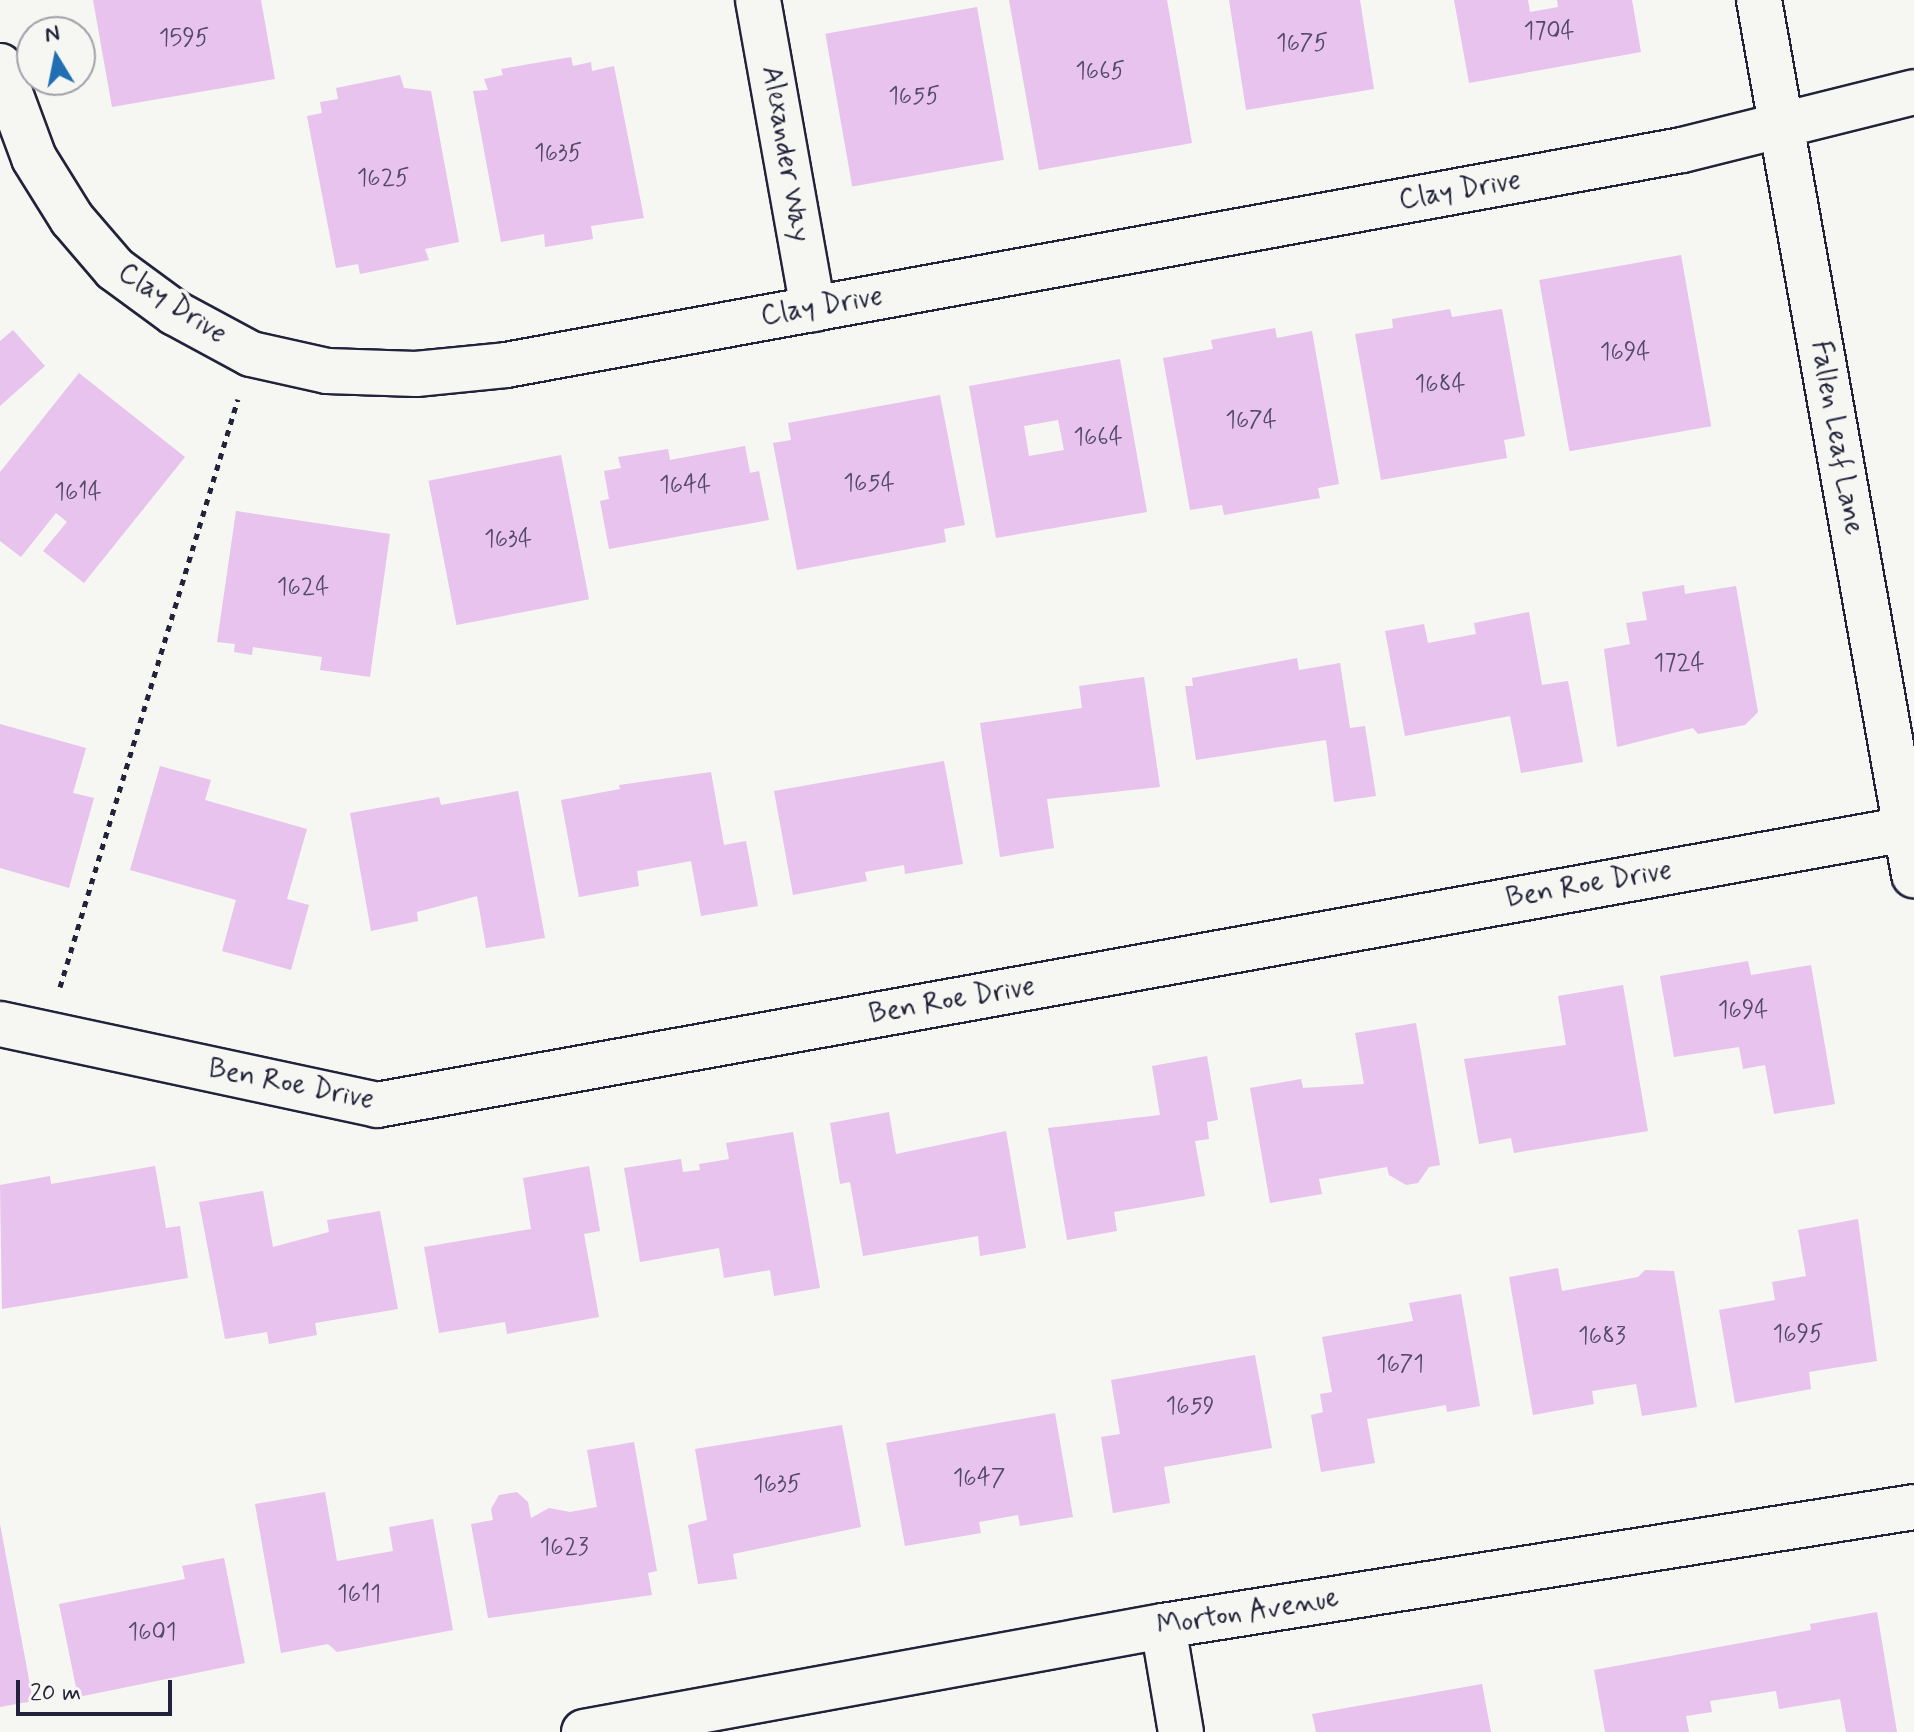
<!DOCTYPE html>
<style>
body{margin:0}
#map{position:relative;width:1914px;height:1732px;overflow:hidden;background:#f6f6f2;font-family:Mynerve,sans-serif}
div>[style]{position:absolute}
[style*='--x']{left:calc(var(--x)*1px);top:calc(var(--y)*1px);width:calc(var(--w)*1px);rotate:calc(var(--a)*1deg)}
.building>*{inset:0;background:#e7c3ed;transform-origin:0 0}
.path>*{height:5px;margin-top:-2.5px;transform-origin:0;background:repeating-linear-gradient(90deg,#22223b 0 6px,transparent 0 12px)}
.roads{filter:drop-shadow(2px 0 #22223b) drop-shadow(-2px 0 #22223b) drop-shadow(0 2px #22223b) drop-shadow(0 -2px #22223b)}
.street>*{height:44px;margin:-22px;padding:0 22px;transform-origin:22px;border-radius:22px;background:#f6f6f2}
span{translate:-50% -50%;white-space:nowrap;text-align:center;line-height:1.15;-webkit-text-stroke:8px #f6f6f2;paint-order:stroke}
.number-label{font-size:24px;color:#534a68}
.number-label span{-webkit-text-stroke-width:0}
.street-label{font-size:28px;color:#22223b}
.north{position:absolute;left:16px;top:16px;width:80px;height:80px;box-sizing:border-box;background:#f6f6f2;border:2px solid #a1a1a9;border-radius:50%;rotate:350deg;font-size:22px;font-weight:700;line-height:32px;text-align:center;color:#22223b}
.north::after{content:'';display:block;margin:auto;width:28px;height:36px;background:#1f6fb2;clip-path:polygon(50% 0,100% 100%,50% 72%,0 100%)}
.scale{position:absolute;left:16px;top:1680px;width:156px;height:36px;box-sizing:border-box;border:4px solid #22223b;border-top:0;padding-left:10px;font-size:24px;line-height:28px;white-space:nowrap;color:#22223b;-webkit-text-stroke:6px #f6f6f2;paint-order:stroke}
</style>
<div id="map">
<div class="building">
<i style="clip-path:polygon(93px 0,261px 0,275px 79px,112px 107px)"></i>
<i style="clip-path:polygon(1009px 0,1167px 0,1192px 143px,1039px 170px)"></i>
<i style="clip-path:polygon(1229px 0,1360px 0,1374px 89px,1246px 110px)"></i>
<i style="clip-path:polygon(1454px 0,1528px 0,1530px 12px,1558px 7px,1557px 0,1632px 0,1641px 52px,1469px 83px)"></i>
<i style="left:977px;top:7px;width:155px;height:154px;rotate:80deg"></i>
<i style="clip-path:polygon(571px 57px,573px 66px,591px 62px,592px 71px,614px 66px,644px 218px,591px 226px,593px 239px,545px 247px,544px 234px,501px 242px,473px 91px,488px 90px,484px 79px,503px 75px,501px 69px)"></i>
<i style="clip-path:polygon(400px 75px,404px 88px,431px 91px,459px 242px,425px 249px,429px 260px,360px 274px,358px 264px,336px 268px,307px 116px,322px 113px,320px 102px,338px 99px,336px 88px)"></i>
<i style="left:1681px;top:255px;width:174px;height:144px;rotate:80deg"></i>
<i style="clip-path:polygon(1450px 309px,1452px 317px,1502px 309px,1525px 436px,1504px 440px,1507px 458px,1381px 480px,1355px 334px,1393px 328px,1392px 319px)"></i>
<i style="clip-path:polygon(1275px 328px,1277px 338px,1312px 331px,1339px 484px,1318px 488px,1320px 498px,1224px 515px,1222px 505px,1190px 510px,1163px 358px,1213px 349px,1211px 340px)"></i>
<i style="clip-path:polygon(13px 330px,45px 366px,0 406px,0 341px)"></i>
<i style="clip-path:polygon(evenodd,1120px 359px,1147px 512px,996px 538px,969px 386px,1120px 359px,1058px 420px,1064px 450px,1029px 456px,1024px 426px,1058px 420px)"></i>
<i style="clip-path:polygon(79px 373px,185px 457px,84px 583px,43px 551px,67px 522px,56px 513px,21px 557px,0 541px,0 472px)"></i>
<i style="clip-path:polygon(940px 395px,965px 525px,944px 529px,946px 542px,797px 570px,773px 443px,791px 440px,788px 423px)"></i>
<i style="clip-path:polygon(745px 446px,750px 473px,759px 471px,769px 520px,609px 549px,600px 501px,609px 499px,604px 471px,621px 468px,618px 457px,668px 449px,670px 460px)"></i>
<i style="left:561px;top:455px;width:147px;height:135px;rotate:79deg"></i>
<i style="clip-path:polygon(236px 511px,390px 534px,370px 677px,320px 670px,322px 657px,253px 647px,252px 655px,234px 652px,235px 644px,217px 642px)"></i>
<i style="clip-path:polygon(1684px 585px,1685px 594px,1736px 586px,1758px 712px,1745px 725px,1698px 734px,1693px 728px,1617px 747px,1604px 649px,1630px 644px,1626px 623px,1647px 620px,1642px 592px)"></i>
<i style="clip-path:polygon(1529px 612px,1542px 685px,1568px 681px,1583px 762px,1521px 773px,1510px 716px,1405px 736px,1385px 631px,1424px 624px,1428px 643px,1476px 634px,1474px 623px)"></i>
<i style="clip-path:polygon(1297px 658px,1299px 670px,1340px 663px,1350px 728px,1365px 726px,1376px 796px,1334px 802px,1326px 740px,1196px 760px,1185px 686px,1193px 686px,1192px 678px)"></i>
<i style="clip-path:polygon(1144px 677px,1160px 787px,1047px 799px,1054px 848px,1000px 857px,980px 723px,1082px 708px,1079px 686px)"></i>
<i style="clip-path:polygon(0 724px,86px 748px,73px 793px,94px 798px,69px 888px,0 868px)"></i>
<i style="clip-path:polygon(944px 761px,963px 864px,905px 874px,904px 865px,865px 872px,867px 881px,793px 895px,774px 791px)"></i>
<i style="clip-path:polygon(160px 766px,211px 780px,205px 800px,307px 829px,287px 899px,309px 905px,291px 970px,222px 951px,236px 900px,130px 870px)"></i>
<i style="clip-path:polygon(711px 772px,724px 845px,746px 841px,758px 906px,701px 916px,691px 861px,637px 871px,639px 886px,579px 897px,561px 800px,620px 789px,619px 785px)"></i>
<i style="clip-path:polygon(518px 791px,545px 938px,486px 948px,477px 896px,417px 912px,418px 921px,371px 931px,350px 813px,439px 797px,441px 805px)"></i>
<i style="clip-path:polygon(1748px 961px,1751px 975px,1811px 965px,1835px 1104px,1774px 1114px,1765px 1065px,1743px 1069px,1739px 1047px,1674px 1057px,1660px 976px)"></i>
<i style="clip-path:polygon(1623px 985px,1648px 1131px,1514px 1153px,1511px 1138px,1479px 1144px,1464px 1059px,1566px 1045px,1558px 996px)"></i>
<i style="clip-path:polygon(1416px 1023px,1440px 1165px,1429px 1167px,1418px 1183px,1406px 1185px,1389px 1175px,1387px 1167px,1319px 1179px,1322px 1194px,1270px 1203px,1250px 1088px,1301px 1079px,1303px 1088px,1364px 1084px,1355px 1033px)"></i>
<i style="clip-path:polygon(1207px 1056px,1218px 1120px,1207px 1122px,1209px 1139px,1195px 1141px,1205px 1196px,1114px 1212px,1117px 1231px,1067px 1240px,1048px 1128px,1160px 1115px,1152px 1066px)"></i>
<i style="clip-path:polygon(889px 1112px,896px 1154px,1006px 1131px,1026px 1248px,980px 1256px,978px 1236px,863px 1256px,850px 1182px,840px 1184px,830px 1123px)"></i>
<i style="clip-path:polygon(793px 1132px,820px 1288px,774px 1296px,770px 1270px,724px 1278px,719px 1248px,640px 1262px,624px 1168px,681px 1159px,683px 1172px,700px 1170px,699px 1164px,729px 1159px,726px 1143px)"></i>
<i style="clip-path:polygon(155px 1166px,166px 1228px,180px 1226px,188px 1278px,2px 1309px,0 1185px,50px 1176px,51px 1184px)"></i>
<i style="clip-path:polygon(589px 1166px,600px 1231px,584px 1234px,599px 1317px,507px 1334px,505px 1322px,439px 1333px,424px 1247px,531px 1229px,523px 1178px)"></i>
<i style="clip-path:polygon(263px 1191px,273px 1247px,329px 1232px,327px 1220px,380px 1211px,398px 1309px,315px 1323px,317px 1335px,269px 1344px,267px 1332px,225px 1339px,199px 1202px)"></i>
<i style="clip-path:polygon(1858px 1219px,1877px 1361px,1809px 1372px,1811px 1389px,1735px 1403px,1719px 1310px,1775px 1300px,1772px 1282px,1806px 1276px,1798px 1230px)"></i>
<i style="clip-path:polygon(1558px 1268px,1562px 1291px,1638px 1277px,1645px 1270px,1674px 1271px,1697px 1407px,1642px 1416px,1636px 1384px,1592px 1391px,1594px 1404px,1533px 1415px,1509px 1277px)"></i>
<i style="clip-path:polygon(1461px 1294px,1480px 1406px,1447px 1412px,1446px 1405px,1367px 1419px,1375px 1463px,1321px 1472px,1311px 1415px,1323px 1412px,1320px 1394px,1332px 1392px,1322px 1337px,1413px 1321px,1409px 1303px)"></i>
<i style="clip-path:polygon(1255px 1355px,1272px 1448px,1164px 1467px,1170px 1503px,1113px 1513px,1101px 1437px,1120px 1434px,1111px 1380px)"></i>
<i style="clip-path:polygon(1055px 1413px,1073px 1517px,1020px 1526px,1018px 1515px,979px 1522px,981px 1533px,905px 1546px,886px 1443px)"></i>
<i style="clip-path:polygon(842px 1425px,861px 1527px,733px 1554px,737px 1579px,698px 1584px,688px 1525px,707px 1520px,695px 1449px)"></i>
<i style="clip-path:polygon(634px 1442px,657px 1571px,648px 1573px,652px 1595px,488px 1618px,471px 1524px,493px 1520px,491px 1509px,499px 1495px,517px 1492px,528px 1502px,531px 1518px,549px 1508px,570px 1512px,597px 1507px,587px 1450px)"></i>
<i style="clip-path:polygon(325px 1492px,337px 1561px,393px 1551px,389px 1527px,433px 1519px,453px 1630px,337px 1652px,328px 1644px,281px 1653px,255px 1504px)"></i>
<i style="clip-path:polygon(0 1524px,33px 1701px,0 1707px)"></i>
<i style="clip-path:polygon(224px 1558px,245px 1663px,78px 1697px,59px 1604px,185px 1579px,182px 1566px)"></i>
<i style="clip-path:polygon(1877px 1612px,1897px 1732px,1846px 1732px,1840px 1699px,1779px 1709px,1776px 1691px,1710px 1701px,1712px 1712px,1686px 1716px,1689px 1732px,1605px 1732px,1594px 1670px,1811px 1630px,1810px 1624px)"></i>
<i style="clip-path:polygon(1482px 1684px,1491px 1732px,1316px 1732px,1312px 1714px)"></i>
</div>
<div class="path">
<i style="--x:60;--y:987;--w:614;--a:-73.16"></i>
</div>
<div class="roads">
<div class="street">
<i style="--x:758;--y:0;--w:314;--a:79.9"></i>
<i style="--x:1759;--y:0;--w:889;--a:79.95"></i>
<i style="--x:0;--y:66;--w:98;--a:69.7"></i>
<i style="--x:34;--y:158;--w:72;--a:58.1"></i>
<i style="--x:72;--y:219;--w:66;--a:49.3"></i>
<i style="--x:115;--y:269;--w:74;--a:36.3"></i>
<i style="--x:175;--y:313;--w:86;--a:28.3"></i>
<i style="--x:251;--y:354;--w:78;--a:12.6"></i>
<i style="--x:327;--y:371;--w:89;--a:1.9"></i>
<i style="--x:416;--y:374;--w:90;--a:-5.7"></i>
<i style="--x:506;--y:365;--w:1195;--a:-10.36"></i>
<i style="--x:1682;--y:150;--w:239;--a:-14"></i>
<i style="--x:0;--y:1024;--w:386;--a:12.1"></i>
<i style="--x:377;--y:1105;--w:1554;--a:-10.23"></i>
<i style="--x:1163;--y:1626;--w:108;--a:80.4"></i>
<i style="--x:584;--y:1732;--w:589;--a:-10.37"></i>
<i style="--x:1163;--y:1626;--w:760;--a:-9"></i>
</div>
</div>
<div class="number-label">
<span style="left:1549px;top:32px">1704</span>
<span style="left:184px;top:39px">1595</span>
<span style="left:1302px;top:44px">1675</span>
<span style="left:1100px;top:72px">1665</span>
<span style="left:914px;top:97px">1655</span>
<span style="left:558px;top:154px">1635</span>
<span style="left:383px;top:179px">1625</span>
<span style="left:1625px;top:353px">1694</span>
<span style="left:1440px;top:385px">1684</span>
<span style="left:1251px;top:421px">1674</span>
<span style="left:1098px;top:438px">1664</span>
<span style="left:869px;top:484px">1654</span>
<span style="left:685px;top:486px">1644</span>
<span style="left:78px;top:493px">1614</span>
<span style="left:508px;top:540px">1634</span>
<span style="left:303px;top:588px">1624</span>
<span style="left:1679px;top:664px">1724</span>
<span style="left:1743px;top:1011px">1694</span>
<span style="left:1798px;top:1335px">1695</span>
<span style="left:1602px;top:1337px">1683</span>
<span style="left:1400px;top:1365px">1671</span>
<span style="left:1190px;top:1407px">1659</span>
<span style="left:979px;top:1479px">1647</span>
<span style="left:777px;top:1485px">1635</span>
<span style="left:564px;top:1548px">1623</span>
<span style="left:359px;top:1595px">1611</span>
<span style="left:152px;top:1633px">1601</span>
</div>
<div class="street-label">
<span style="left:785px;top:154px;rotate:80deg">Alexander Way</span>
<span style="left:1460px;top:191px;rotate:-10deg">Clay Drive</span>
<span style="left:172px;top:304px;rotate:33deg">Clay Drive</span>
<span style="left:822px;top:307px;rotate:-10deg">Clay Drive</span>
<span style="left:1836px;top:438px;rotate:80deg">Fallen Leaf Lane</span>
<span style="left:1589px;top:885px;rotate:-10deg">Ben Roe Drive</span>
<span style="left:952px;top:1001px;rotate:-10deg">Ben Roe Drive</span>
<span style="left:291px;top:1085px;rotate:11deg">Ben Roe Drive</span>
<span style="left:1248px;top:1613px;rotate:-9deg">Morton Avenue</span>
</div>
<div class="north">N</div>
<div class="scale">20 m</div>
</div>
